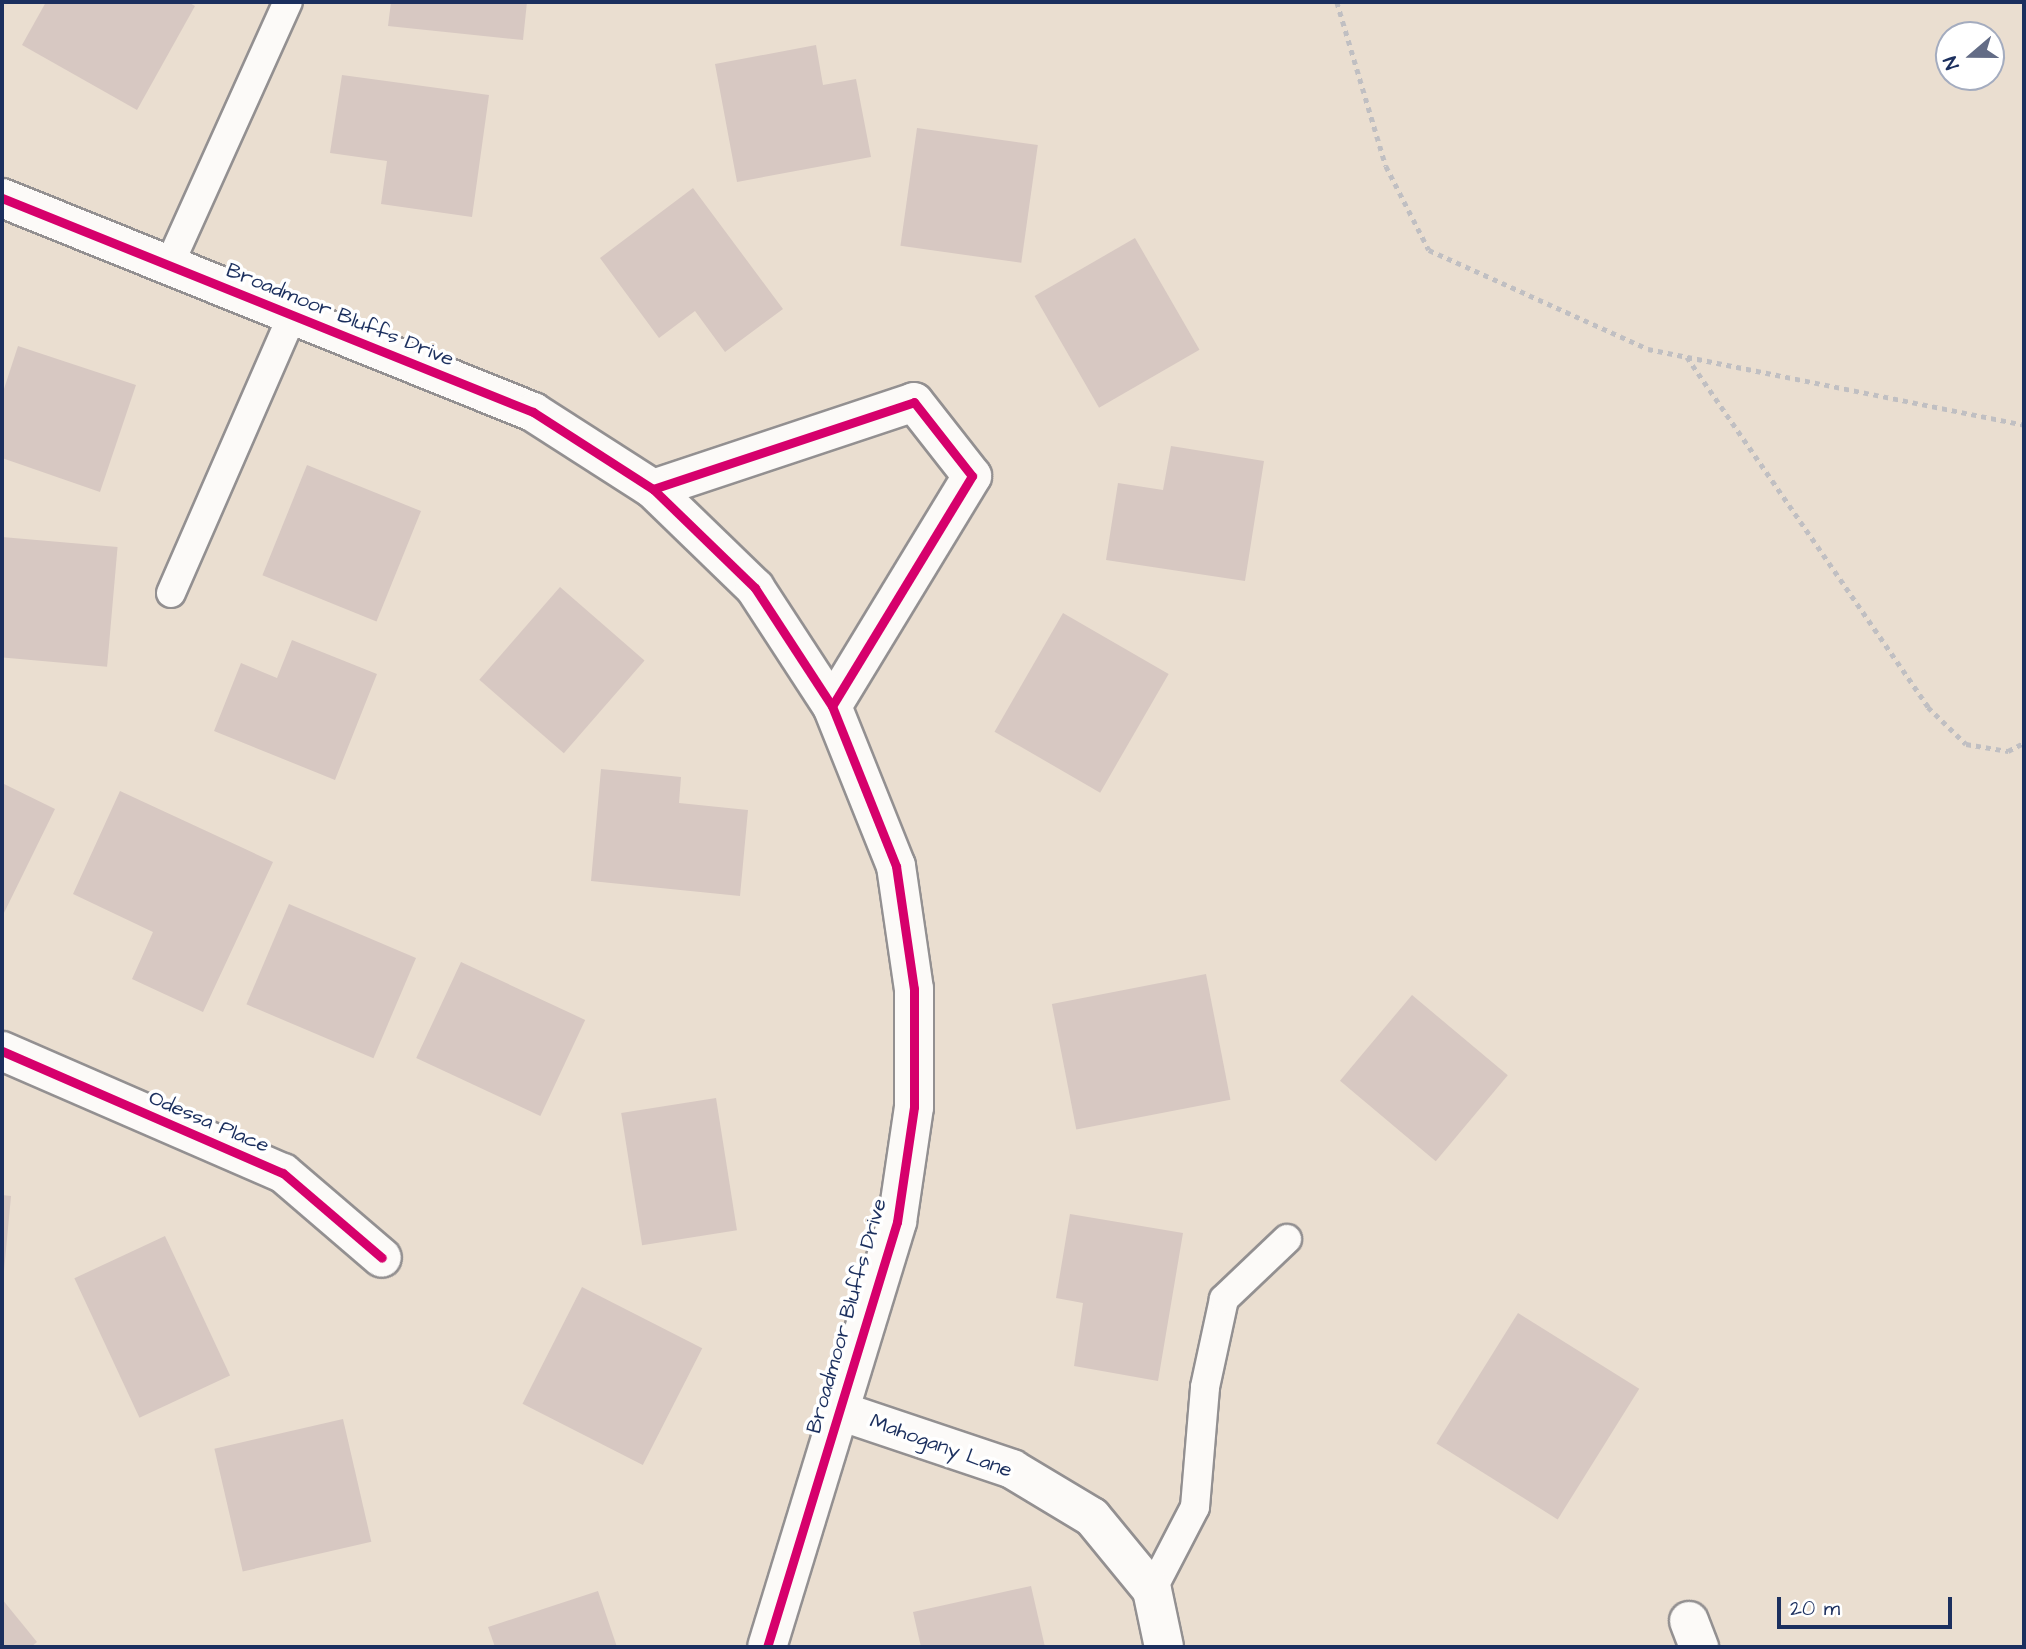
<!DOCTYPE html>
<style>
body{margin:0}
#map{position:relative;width:2026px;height:1649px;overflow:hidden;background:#eaded0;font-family:"Architects Daughter",sans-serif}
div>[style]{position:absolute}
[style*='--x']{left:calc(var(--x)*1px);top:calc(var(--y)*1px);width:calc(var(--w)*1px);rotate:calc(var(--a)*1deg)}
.building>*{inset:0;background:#d7c8c2;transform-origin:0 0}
.path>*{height:4.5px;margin-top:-2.25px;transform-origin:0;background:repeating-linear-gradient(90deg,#c0bfc2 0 5px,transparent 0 10px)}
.roads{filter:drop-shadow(2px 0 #939091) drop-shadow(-2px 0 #939091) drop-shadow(0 2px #939091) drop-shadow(0 -2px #939091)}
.lane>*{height:28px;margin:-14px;padding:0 14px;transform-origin:14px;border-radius:14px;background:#fcfaf8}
.street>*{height:38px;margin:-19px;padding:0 19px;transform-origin:19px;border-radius:19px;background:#fcfaf8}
.secondary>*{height:38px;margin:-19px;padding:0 19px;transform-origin:19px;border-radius:19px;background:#fcfaf8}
.cycleway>*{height:9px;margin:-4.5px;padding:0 4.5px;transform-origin:4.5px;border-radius:4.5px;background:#d6006c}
span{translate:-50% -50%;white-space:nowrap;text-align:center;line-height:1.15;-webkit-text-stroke:7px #fff;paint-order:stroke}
.street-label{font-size:21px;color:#1b2f5e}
.frame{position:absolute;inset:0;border:4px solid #1b2f5e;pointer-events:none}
.north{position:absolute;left:1935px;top:21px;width:70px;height:70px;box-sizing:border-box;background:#fff;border:2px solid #a4acbf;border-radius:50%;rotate:250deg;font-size:19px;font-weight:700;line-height:28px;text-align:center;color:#1b2f5e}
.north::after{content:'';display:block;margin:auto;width:24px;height:32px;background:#636c86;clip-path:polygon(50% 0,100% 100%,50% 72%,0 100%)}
.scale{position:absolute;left:1777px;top:1597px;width:175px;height:32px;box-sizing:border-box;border:4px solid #1b2f5e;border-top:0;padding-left:9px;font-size:21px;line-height:24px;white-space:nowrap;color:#1b2f5e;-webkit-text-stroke:5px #fff;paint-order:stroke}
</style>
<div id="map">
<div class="building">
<i style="clip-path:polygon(46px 2px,188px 2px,195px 6px,137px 110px,22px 45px)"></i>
<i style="clip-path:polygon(391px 2px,527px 2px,523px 40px,388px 26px)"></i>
<i style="clip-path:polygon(816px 45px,823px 85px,856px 79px,871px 157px,737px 182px,715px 64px)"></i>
<i style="clip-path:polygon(342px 75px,489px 95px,472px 217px,381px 204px,387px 161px,330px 153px)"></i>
<i style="left:917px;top:128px;width:122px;height:119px;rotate:8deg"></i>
<i style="clip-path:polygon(693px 188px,783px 309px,725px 352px,695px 311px,659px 338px,600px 258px)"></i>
<i style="left:1135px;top:238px;width:129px;height:116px;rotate:60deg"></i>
<i style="clip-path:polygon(18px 346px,136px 385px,100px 492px,2px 458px,2px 395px)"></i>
<i style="clip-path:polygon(1171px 446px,1264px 461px,1245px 581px,1106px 560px,1118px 483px,1163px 490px)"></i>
<i style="left:307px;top:465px;width:123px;height:119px;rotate:22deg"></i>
<i style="left:2px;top:537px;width:116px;height:120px;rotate:5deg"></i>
<i style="left:560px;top:587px;width:112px;height:123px;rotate:41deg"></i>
<i style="left:1063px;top:613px;width:122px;height:137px;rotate:30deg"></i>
<i style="clip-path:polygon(292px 640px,377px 674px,335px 780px,214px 731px,241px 663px,277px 678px)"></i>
<i style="clip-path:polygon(601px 769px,681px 777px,679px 803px,748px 810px,740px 896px,591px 881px)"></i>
<i style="clip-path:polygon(2px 783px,55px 809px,2px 917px)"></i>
<i style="clip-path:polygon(120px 791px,273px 862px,203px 1012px,132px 979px,153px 932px,73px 894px)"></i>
<i style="left:289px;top:904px;width:138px;height:109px;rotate:23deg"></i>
<i style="left:461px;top:962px;width:137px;height:106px;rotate:25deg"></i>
<i style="left:1206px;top:974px;width:128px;height:157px;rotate:79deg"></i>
<i style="left:1412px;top:995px;width:125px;height:112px;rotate:40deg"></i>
<i style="left:716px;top:1098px;width:134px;height:96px;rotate:81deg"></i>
<i style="clip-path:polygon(2px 1195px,11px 1196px,4px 1271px,2px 1271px)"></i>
<i style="clip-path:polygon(1070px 1214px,1183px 1233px,1158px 1381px,1074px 1366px,1083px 1303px,1056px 1298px)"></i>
<i style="left:165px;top:1236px;width:154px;height:100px;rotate:65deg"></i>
<i style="left:582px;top:1287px;width:135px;height:131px;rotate:27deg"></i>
<i style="left:1518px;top:1313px;width:143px;height:154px;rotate:32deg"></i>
<i style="left:343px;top:1419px;width:126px;height:132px;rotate:77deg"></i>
<i style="clip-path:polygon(1031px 1586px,1045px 1647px,921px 1647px,913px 1612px)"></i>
<i style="clip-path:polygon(598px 1591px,617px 1647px,495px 1647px,488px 1627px)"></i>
<i style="clip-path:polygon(2px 1599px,37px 1642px,31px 1647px,2px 1647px)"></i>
</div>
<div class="path">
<i style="--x:1337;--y:2;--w:171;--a:73.4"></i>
<i style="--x:1386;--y:166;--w:94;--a:62.9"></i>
<i style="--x:1429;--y:250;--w:240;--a:24.3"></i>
<i style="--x:1648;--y:349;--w:384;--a:11.4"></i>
<i style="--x:1687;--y:357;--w:425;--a:55.4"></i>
<i style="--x:1928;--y:707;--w:53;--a:44.2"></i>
<i style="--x:1966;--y:744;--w:43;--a:9.5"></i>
<i style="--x:2008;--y:751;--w:18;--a:-27"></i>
</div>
<div class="roads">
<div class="lane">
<i style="--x:170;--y:263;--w:286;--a:-65.7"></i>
<i style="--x:171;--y:593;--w:305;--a:-66.4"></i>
<i style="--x:1152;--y:1590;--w:93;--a:-62.6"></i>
<i style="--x:1195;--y:1507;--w:120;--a:-85.2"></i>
<i style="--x:1205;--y:1387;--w:90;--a:-77.8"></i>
<i style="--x:1224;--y:1299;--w:87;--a:-43.6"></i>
</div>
<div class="street">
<i style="--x:653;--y:489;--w:275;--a:-18.4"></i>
<i style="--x:914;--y:402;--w:94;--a:51.9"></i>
<i style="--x:972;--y:476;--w:269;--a:121.3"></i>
<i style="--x:2;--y:1051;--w:306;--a:23.5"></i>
<i style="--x:283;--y:1173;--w:130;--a:40.6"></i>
<i style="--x:837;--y:1410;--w:185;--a:18.6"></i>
<i style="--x:1012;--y:1469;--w:93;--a:31"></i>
<i style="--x:1092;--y:1517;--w:94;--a:50.6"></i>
<i style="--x:1152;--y:1590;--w:58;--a:78.1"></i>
<i style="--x:1689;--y:1621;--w:28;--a:69"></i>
</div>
<div class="secondary">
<i style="--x:2;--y:198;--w:573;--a:21.95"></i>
<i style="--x:533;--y:412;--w:143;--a:32.7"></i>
<i style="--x:653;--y:489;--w:142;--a:44.1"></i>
<i style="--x:755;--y:588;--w:141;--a:56.9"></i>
<i style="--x:832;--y:706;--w:172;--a:68.2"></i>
<i style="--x:896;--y:866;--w:124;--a:81.7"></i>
<i style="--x:914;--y:989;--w:118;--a:90"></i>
<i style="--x:914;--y:1107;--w:116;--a:98.4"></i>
<i style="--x:897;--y:1222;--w:444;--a:107"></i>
</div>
</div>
<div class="cycleway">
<i style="--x:2;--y:198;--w:573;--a:21.95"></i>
<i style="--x:533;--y:412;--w:143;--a:32.7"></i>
<i style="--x:653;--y:489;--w:142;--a:44.1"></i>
<i style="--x:755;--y:588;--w:141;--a:56.9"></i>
<i style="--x:832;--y:706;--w:172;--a:68.2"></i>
<i style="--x:896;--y:866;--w:124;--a:81.7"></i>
<i style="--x:914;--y:989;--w:118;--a:90"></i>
<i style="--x:914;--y:1107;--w:116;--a:98.4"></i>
<i style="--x:897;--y:1222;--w:444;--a:107"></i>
<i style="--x:653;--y:489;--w:275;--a:-18.4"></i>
<i style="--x:914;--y:402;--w:94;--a:51.9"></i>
<i style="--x:972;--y:476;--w:269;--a:121.3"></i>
<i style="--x:2;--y:1051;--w:306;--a:23.5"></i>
<i style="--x:283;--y:1173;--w:130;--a:40.6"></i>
</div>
<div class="street-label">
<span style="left:340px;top:315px;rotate:22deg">Broadmoor Bluffs Drive</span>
<span style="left:209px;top:1122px;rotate:23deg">Odessa Place</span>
<span style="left:847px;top:1316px;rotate:-74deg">Broadmoor Bluffs Drive</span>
<span style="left:941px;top:1446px;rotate:20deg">Mahogany Lane</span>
</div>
<div class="frame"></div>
<div class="north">N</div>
<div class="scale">20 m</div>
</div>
